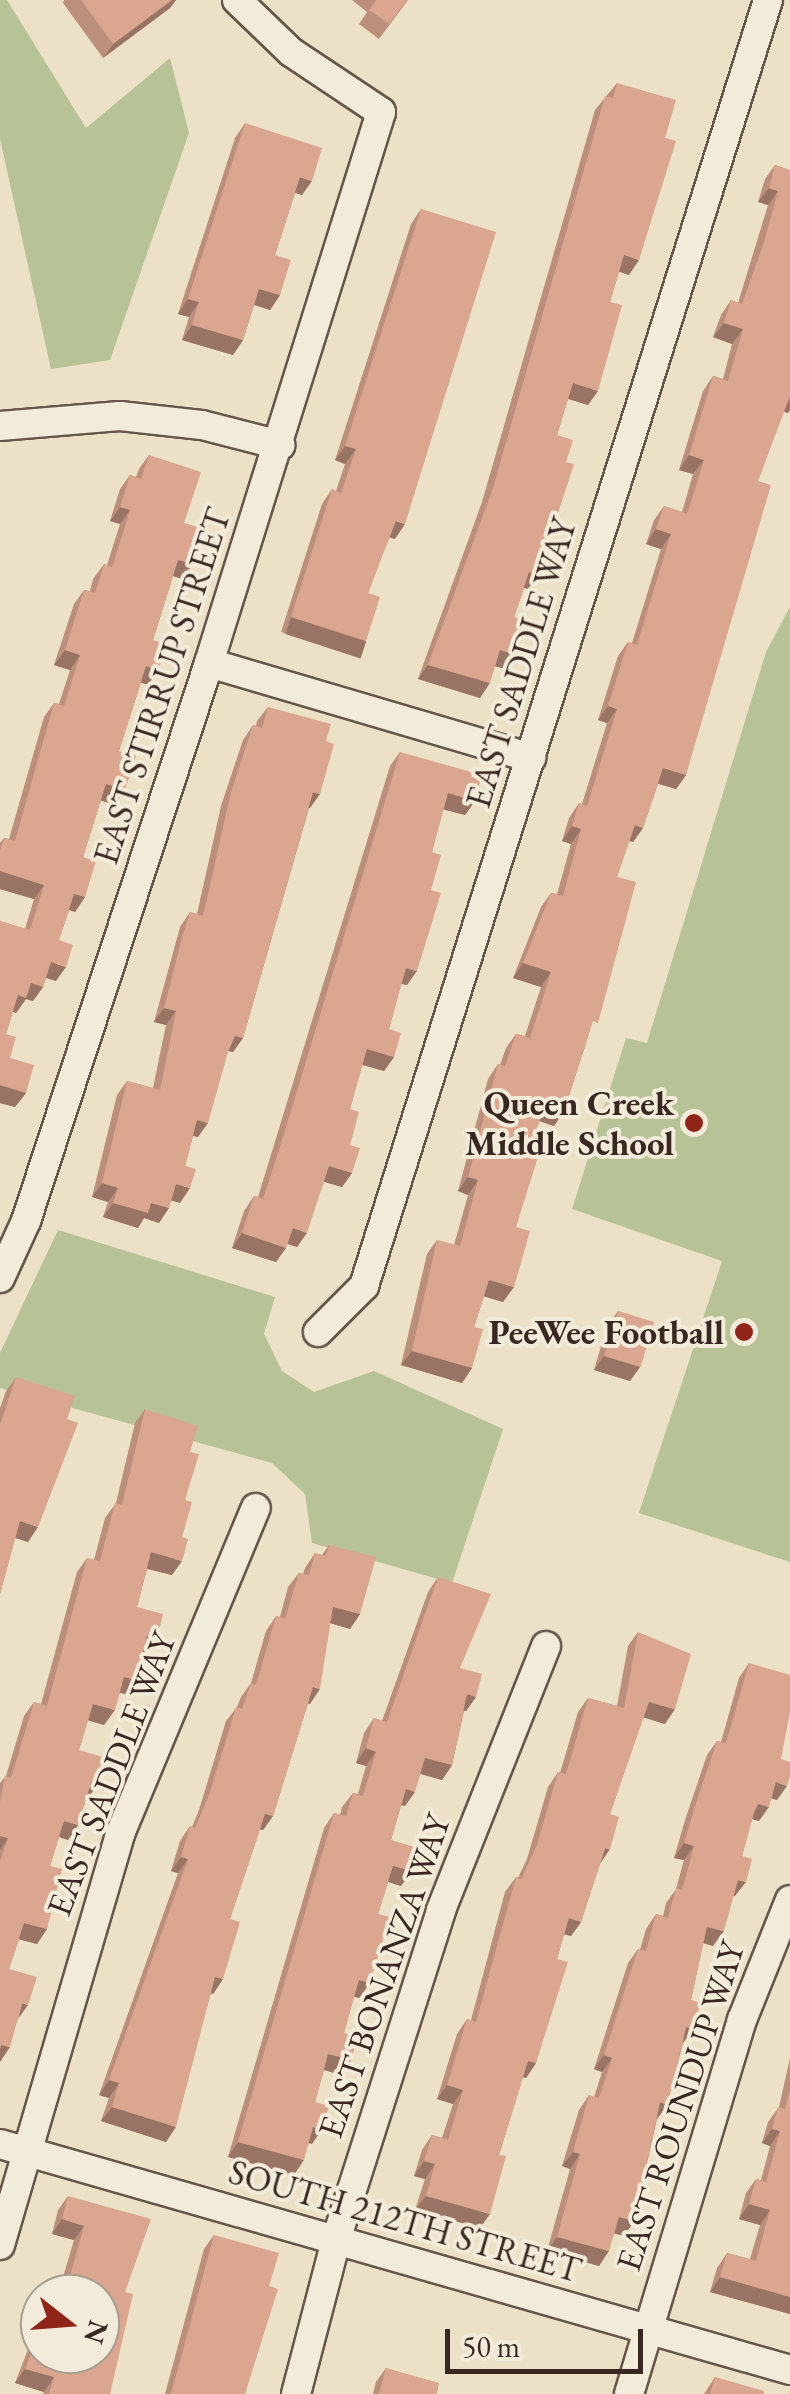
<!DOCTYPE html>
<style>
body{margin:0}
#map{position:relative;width:790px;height:2394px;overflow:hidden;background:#ece0c6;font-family:"EB Garamond",serif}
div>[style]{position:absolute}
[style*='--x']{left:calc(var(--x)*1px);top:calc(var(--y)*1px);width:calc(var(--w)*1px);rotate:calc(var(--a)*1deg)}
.green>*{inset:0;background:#b7c296}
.roads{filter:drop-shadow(2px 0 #65564a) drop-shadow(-2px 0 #65564a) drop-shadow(0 2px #65564a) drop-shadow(0 -2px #65564a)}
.minor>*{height:28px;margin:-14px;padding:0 14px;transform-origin:14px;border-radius:14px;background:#f3ebda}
.wall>*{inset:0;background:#bb8f7b}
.shaded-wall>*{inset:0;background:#997464;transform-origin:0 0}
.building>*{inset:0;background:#daa68f;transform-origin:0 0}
.dots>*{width:28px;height:28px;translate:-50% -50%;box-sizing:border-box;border:5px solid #f3ebda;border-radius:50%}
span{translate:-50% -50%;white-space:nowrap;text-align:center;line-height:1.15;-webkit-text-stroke:8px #f3ebda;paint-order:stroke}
.street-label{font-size:35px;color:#382821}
.poi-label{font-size:35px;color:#382821;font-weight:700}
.right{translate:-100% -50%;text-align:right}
.north{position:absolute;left:20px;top:2274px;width:100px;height:100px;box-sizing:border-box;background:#f3ebda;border:2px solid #a89d90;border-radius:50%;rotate:107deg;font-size:28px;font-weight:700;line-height:40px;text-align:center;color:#382821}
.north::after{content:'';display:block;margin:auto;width:35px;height:45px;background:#8f2418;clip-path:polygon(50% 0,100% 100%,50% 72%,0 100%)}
.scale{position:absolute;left:445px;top:2329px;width:198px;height:45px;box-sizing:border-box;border:5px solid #382821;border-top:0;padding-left:12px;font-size:30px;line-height:35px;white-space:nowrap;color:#382821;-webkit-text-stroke:8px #f3ebda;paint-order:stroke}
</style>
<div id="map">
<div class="green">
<i style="clip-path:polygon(0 0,7px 0,86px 128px,170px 58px,189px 133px,110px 360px,51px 369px,0 139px)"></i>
<i style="clip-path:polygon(790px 607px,790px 1562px,639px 1513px,722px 1261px,572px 1209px,626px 1038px,647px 1043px,766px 652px)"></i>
<i style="clip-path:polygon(58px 1230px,275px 1297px,264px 1334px,282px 1371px,314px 1392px,374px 1371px,503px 1429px,452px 1583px,312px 1543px,305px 1494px,272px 1463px,0 1388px,0 1353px)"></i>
</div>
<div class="roads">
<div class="minor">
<i style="--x:0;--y:426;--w:120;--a:-4.8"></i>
<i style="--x:120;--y:416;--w:82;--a:6.3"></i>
<i style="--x:202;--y:425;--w:81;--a:14.4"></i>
<i style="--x:209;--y:663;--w:336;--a:16.4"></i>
<i style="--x:0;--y:1278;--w:63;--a:-65.5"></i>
<i style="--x:26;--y:1221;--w:587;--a:-71.84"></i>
<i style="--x:209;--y:663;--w:577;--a:-72.66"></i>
<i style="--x:381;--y:112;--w:108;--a:-146.3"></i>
<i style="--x:291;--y:52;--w:75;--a:-136.1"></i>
<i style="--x:318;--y:1332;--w:65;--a:-45"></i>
<i style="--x:364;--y:1286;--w:1348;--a:-72.56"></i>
<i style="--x:0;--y:2144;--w:822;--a:15.96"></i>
<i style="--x:0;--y:2245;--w:428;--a:-73.7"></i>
<i style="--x:120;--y:1834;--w:353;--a:-67.4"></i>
<i style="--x:296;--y:2394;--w:159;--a:-75.4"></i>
<i style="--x:336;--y:2240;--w:346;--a:-72.3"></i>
<i style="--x:441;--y:1910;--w:284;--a:-68.3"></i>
<i style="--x:629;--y:2394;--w:391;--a:-73.2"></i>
<i style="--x:742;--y:2020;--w:129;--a:-68.2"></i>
</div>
</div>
<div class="wall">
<i style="clip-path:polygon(64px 0,176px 0,170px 8px,103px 58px,63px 3px)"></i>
<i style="clip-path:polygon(352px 0,408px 0,379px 39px,359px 24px,367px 12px)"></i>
<i style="clip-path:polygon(617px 83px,665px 138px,629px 275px,619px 271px,610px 302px,588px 405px,568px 399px,557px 435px,538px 575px,528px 589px,524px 588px,514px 617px,506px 669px,495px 666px,480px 698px,418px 679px,482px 502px,595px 110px)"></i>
<i style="clip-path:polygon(245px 123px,302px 195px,295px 193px,275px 255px,280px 295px,270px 310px,254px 305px,243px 340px,233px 355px,182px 340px,189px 317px,178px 314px,235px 138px)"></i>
<i style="clip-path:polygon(775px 165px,790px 170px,790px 410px,788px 413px,783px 411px,758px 481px,686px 775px,676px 789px,658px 784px,643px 828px,633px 842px,629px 841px,617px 877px,588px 1037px,564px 1111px,554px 1126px,539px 1121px,528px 1154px,503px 1302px,484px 1296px,474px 1327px,472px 1368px,462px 1383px,401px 1365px,427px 1254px,437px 1240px,454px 1245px,468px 1195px,458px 1191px,488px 1079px,498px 1064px,500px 1065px,506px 1048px,516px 1034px,525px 1036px,541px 987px,513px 978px,541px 907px,551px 893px,557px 894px,571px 844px,562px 841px,569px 818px,579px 803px,582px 804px,607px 723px,598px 720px,618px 656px,628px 642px,632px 643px,661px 549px,646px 544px,654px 520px,664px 506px,682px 512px,693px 474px,679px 470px,703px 391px,713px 376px,723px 379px,732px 344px,713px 337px,721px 315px,731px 300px,738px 303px,768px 205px,758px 202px,765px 179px)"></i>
<i style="clip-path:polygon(421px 209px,395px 539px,389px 537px,368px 593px,366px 641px,356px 656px,281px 632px,322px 504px,332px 489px,336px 491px,345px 464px,335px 460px,411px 224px)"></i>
<i style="clip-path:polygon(149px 455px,184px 523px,193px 564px,182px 579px,173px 576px,153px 640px,148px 685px,141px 682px,119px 751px,115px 805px,101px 800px,83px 857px,85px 897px,75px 912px,69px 910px,59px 940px,56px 981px,46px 978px,43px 987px,33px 1001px,26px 999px,16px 1013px,13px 1011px,6px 1034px,10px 1058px,26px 1093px,15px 1107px,0 1103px,0 921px,25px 929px,34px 899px,0 889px,0 843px,4px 838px,9px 839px,44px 717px,54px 703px,59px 704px,70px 670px,54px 665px,74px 604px,84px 590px,90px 591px,93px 579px,104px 564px,107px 565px,120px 524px,110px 521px,120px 489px,130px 475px,136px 477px,139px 469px)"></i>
<i style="clip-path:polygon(268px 707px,310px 808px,309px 808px,243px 1038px,233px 1052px,228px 1051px,198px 1137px,193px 1136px,185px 1166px,180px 1203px,172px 1200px,159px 1223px,144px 1218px,138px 1228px,103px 1217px,108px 1202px,92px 1197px,117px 1095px,127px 1081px,153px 1088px,166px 1025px,154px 1022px,180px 927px,190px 912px,197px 914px,221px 806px,243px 740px,253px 725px,256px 726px,257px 721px)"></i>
<i style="clip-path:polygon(400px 752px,475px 801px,465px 815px,443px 809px,432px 852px,407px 985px,401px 984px,389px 1029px,394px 1057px,384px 1071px,362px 1065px,350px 1109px,350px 1145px,352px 1173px,342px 1187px,324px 1182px,297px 1247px,287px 1244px,276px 1262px,232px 1248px,244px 1211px,254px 1196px,258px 1197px,390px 766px)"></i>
<i style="clip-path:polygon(618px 1311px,640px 1367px,630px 1381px,594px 1370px,607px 1326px)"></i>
<i style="clip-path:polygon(16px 1377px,28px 1542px,15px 1538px,0 1594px,0 1408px,6px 1391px)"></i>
<i style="clip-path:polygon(145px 1409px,190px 1452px,185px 1500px,172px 1575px,147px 1569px,137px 1607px,147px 1653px,143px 1652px,135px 1680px,125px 1694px,120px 1693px,104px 1725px,88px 1720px,79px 1750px,100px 1782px,89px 1796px,87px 1796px,78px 1825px,68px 1840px,59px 1837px,50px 1866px,47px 1929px,37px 1944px,19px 1939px,9px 1969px,18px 2019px,0 2062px,0 1783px,6px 1776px,24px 1716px,34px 1702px,41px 1704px,77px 1572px,87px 1558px,94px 1560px,105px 1518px,116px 1503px,135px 1423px)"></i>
<i style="clip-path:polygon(329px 1545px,360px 1614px,350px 1629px,330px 1623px,310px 1704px,308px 1703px,273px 1816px,263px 1830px,260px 1829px,230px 1919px,223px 1979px,213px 1994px,211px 1993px,166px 2142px,101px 2121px,109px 2098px,99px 2095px,178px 1873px,171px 1871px,180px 1841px,190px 1826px,192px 1827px,199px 1810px,226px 1721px,237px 1707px,241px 1697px,251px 1683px,266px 1631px,276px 1616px,280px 1617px,288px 1587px,299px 1573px,303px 1574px,305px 1568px,315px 1553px,322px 1555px)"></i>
<i style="clip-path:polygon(438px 1577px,460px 1668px,476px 1697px,466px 1711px,464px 1711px,452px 1765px,442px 1780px,420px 1774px,405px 1806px,401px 1805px,391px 1840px,412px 1871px,401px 1886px,388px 1882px,378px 1914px,370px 1983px,359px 1998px,354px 1996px,344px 2033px,351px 2060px,341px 2075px,324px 2070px,315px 2102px,312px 2144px,309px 2143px,294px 2175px,228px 2157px,324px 1828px,334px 1813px,340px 1815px,342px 1807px,353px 1793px,358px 1794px,366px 1766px,356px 1763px,364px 1733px,374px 1718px,382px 1721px,428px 1592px)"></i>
<i style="clip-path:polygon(638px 1632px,665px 1724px,643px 1717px,610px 1814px,600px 1864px,581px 1922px,571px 1936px,564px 1934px,557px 1959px,536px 2063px,526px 2078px,523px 2077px,499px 2155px,480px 2228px,415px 2210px,425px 2179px,414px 2176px,422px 2150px,432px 2135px,442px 2138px,453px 2104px,437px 2099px,457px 2034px,467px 2019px,471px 2020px,505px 1892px,516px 1877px,518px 1878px,527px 1859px,548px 1787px,558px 1772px,560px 1773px,578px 1712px,588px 1698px,617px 1706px,628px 1646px)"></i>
<i style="clip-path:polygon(749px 1663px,781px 1759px,777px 1800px,771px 1798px,759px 1821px,752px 1819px,742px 1856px,735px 1896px,733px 1896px,713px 1946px,703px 1943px,691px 2000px,693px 2029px,683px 2043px,667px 2105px,657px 2119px,634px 2221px,624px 2236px,614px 2233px,599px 2266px,547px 2251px,570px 2169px,562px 2166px,579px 2110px,589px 2095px,594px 2097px,602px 2072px,594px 2069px,628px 1963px,638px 1949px,640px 1950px,646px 1929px,656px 1914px,663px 1916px,666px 1903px,676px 1889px,684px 1860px,674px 1858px,685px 1820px,707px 1755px,717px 1741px,721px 1742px,739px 1678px)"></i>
<i style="clip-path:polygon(790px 2058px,790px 2314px,710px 2292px,717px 2268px,727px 2253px,750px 2259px,760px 2225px,739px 2219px,746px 2193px,756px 2179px,761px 2180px,770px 2146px,762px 2143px,768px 2122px,779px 2107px)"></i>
<i style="clip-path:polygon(68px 2196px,125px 2292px,110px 2394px,43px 2394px,44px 2392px,15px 2383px,40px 2319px,40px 2354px,100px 2294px,58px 2294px,74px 2240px,52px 2234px,58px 2210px)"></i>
<i style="clip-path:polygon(214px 2235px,269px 2286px,245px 2394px,165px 2394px,204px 2249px)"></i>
<i style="clip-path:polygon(386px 2368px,437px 2394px,373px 2394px,376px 2382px)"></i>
<i style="clip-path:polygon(715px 2377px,764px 2394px,704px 2394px)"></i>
</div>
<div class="shaded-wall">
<i style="clip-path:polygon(172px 0,176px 0,170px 8px,103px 58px,113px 44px)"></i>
<i style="clip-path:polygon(300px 177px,312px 181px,302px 195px,290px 191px)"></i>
<i style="clip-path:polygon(769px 188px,778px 191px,768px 205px,758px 202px)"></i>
<i style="clip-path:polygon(624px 255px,639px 260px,629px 275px,614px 270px)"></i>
<i style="clip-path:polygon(259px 289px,280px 295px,270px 310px,249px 303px)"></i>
<i style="clip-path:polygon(188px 299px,199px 302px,189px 317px,178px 314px)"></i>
<i style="clip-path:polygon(724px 323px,743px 329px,732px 344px,713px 337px)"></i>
<i style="clip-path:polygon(192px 325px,243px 340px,233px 355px,182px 340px)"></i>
<i style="clip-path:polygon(573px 383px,598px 391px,588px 405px,563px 397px)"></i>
<i style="clip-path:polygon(789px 396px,790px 410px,788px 413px,779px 410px)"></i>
<i style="clip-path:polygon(345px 446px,356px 449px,345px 464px,335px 460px)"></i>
<i style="clip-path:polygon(689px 455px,704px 460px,693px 474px,679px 470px)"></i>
<i style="clip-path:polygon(120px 507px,130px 510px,120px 524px,110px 521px)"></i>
<i style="clip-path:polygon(396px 521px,405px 524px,395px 539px,385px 536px)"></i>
<i style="clip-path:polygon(656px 529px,671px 534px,661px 549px,646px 544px)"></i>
<i style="clip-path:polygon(178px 560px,193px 564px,182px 579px,168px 574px)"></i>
<i style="clip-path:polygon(529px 572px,538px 575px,528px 589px,519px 586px)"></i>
<i style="left:291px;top:617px;width:79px;height:18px;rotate:18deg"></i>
<i style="clip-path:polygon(65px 650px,80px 655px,70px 670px,54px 665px)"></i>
<i style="clip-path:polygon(500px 650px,516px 655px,506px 669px,490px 665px)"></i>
<i style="clip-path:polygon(428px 665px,490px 683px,480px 698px,418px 679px)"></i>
<i style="clip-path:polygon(146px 666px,158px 670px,148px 685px,136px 681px)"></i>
<i style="clip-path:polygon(608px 706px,617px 709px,607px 723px,598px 720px)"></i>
<i style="clip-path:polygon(663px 768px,686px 775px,676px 789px,653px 782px)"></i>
<i style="clip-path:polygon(106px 784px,125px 790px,115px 805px,96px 799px)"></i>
<i style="clip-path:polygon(313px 792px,320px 794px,310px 808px,303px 807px)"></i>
<i style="clip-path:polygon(448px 793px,475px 801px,465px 815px,438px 808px)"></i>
<i style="clip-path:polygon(635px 825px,643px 828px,633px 842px,625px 839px)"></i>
<i style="clip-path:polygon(572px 826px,581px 829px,571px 844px,562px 841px)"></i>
<i style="clip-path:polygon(0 871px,44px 885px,34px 899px,0 889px)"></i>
<i style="clip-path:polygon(74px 894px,85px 897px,75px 912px,64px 908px)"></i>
<i style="clip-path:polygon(51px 962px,66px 967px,56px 981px,40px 976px)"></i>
<i style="clip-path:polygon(523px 963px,551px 972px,541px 987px,513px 978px)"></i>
<i style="clip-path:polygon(406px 968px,417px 971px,407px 985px,396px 982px)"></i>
<i style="clip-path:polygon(31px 983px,43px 987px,33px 1001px,26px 999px,16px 1013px,7px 1010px,18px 995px)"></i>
<i style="clip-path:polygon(164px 1008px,176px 1011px,166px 1025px,154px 1022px)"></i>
<i style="clip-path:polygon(235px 1036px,243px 1038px,233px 1052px,224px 1050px)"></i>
<i style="clip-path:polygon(367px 1049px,394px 1057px,384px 1071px,357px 1063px)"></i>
<i style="clip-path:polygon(0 1085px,26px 1093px,15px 1107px,0 1103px)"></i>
<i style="clip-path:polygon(545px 1105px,564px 1111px,554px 1126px,534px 1119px)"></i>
<i style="clip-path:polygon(197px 1120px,208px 1123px,198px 1137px,187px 1134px)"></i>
<i style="clip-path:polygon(329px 1166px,352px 1173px,342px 1187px,319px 1180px)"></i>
<i style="clip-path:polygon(468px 1177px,478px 1180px,468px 1195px,458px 1191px)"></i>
<i style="clip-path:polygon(102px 1183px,118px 1188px,108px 1202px,92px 1197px)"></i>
<i style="clip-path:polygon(176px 1184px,190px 1188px,180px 1203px,166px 1199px)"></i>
<i style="clip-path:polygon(113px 1203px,151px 1203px,169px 1208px,159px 1223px,144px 1218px,138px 1228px,103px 1217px)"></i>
<i style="clip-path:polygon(293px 1228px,307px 1233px,297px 1247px,283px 1242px)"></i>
<i style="clip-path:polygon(242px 1233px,286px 1248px,276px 1262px,232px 1248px)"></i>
<i style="clip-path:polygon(489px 1280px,514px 1287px,503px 1302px,479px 1295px)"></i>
<i style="clip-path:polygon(412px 1351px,472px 1368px,462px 1383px,401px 1365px)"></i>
<i style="clip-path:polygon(604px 1356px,640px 1367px,630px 1381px,594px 1370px)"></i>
<i style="clip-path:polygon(20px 1521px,38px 1527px,28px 1542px,10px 1536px)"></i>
<i style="clip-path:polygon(151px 1552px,182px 1561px,172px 1575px,141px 1567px)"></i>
<i style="clip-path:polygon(333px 1607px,360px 1614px,350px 1629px,323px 1621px)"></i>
<i style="clip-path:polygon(147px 1636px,157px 1639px,147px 1653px,137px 1650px)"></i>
<i style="clip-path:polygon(124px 1677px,135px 1680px,125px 1694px,114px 1691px)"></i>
<i style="clip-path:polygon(313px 1687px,320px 1689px,310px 1704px,303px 1702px)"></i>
<i style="clip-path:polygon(467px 1694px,476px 1697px,466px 1711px,457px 1709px)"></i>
<i style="clip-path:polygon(649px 1702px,675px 1709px,665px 1724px,639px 1716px)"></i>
<i style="clip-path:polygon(93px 1704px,115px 1710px,104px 1725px,83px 1719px)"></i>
<i style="clip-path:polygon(366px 1748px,376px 1752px,366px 1766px,356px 1763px)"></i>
<i style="clip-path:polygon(425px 1758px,452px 1765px,442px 1780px,415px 1772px)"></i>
<i style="clip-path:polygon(92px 1780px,100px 1782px,89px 1796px,82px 1794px)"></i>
<i style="clip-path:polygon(776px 1782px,787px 1786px,777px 1800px,766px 1797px)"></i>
<i style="clip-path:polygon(406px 1789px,415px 1792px,405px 1806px,396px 1804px)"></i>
<i style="clip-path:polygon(758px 1804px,769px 1807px,759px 1821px,748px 1818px)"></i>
<i style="clip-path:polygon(265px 1814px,273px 1816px,263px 1830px,255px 1828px)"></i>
<i style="clip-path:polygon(64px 1821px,78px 1825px,68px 1840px,54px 1835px)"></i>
<i style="clip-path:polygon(0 1836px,8px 1838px,0 1850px)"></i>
<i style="clip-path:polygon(684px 1843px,694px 1846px,684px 1860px,674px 1858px)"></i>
<i style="clip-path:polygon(605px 1848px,610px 1849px,600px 1864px)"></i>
<i style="clip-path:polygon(181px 1857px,188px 1859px,178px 1873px,171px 1871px)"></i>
<i style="clip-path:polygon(393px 1866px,412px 1871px,401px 1886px,383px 1880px)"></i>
<i style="clip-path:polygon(738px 1880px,746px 1882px,735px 1896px,728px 1894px)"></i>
<i style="clip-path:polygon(569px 1918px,581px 1922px,571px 1936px,559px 1933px)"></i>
<i style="clip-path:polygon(24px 1923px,47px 1929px,37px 1944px,14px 1938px)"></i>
<i style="clip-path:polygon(707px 1927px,724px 1931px,713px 1946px,696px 1941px)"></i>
<i style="clip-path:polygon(215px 1977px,223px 1979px,213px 1994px,205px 1991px)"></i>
<i style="clip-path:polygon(359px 1980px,370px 1983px,359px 1998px,349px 1995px)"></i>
<i style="clip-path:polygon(22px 2003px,28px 2005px,18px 2019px)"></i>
<i style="clip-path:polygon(686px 2027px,693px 2029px,683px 2043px)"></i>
<i style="clip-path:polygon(1px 2045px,10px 2047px,0 2062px,0 2047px)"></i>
<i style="clip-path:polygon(328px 2054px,351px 2060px,341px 2075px,318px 2068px)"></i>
<i style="clip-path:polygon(604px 2055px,612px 2058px,602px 2072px,594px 2069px)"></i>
<i style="clip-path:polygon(528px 2061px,536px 2063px,526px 2078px,518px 2076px)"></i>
<i style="clip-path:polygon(109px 2080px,119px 2083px,109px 2098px,99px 2095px)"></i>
<i style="clip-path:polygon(447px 2085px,463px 2090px,453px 2104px,437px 2099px)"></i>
<i style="clip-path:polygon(660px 2102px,667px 2105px,657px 2119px)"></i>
<i style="clip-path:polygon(112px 2107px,176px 2127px,166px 2142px,101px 2121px)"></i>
<i style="clip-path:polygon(313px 2127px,322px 2129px,312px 2144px,303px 2141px)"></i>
<i style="clip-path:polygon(772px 2129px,780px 2131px,770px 2146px,762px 2143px)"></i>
<i style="clip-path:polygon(238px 2142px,304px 2160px,294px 2175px,228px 2157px)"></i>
<i style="clip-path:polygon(573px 2152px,580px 2154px,570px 2169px,562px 2166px)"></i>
<i style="clip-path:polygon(424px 2161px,435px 2164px,425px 2179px,414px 2176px)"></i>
<i style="clip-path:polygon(426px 2196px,490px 2214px,480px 2228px,415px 2210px)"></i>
<i style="clip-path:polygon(749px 2204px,770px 2210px,760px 2225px,739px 2219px)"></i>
<i style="clip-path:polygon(619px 2217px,634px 2221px,624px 2236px,609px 2232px)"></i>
<i style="clip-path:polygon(62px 2219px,84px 2226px,74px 2240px,52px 2234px)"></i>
<i style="clip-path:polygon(557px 2237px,609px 2251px,599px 2266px,547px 2251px)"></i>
<i style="clip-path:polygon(720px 2277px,790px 2297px,790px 2314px,710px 2292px)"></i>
<i style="clip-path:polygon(25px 2369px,54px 2377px,44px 2392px,15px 2383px)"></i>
</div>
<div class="building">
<i style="clip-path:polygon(81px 0,172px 0,113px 44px)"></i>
<i style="clip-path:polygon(376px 0,407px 0,389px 24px,369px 10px)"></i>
<i style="clip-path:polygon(617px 83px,676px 100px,665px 138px,676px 141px,639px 260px,624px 255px,610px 302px,622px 305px,598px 391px,573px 383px,557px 435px,573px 440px,566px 462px,574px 464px,538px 575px,529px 572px,514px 617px,527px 621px,516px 655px,500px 650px,490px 683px,428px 665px,493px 488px,605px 96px,613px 98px)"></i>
<i style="clip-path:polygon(245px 123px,322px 148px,312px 181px,300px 177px,275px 255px,291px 260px,280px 295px,259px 289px,243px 340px,192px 325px,199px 302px,188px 299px)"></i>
<i style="clip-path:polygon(775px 165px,790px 170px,790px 396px,758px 481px,771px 485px,686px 775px,663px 768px,643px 828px,635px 825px,617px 877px,636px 882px,598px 1023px,593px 1021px,564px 1111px,545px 1105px,528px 1154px,538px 1157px,516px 1227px,530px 1231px,514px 1287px,489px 1280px,474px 1327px,483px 1329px,472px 1368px,412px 1351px,437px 1240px,460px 1246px,478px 1180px,468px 1177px,498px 1064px,505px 1066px,516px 1034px,530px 1038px,551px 972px,523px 963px,551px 893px,563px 896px,581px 829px,572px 826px,579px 803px,587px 806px,617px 709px,608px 706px,628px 642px,637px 645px,671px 534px,656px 529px,664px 506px,687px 514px,704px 460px,689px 455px,713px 376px,728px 381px,743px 329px,724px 323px,731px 300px,742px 304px,764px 242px,778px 191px,769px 188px)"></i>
<i style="clip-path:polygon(421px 209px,496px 232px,405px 524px,396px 521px,368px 593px,380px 597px,366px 641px,291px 617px,332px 489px,341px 493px,356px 449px,345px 446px)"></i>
<i style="clip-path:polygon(149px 455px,201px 472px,184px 523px,204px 529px,193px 564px,178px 560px,153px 640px,167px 644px,158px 670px,146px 666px,119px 751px,136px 756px,125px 790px,106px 784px,83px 857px,96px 861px,85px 897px,74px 894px,59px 940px,73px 945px,66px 967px,51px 962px,43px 987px,31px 983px,26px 998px,18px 995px,6px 1034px,16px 1037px,10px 1058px,34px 1065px,26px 1093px,0 1085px,0 921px,30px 930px,44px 885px,0 871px,0 850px,4px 838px,15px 841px,54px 703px,64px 706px,80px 655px,65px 650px,84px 590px,95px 593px,104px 564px,112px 567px,130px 510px,120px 507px,130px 475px,141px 479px)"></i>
<i style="clip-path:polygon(268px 707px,331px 724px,326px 741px,334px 744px,320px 794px,313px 792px,243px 1038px,235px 1036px,228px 1052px,208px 1123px,197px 1120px,185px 1166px,196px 1169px,190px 1188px,176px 1184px,169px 1208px,151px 1203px,148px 1213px,113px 1203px,118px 1188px,102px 1183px,127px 1081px,160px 1090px,176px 1011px,164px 1008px,181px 941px,190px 912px,203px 916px,231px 792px,253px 725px,262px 728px)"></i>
<i style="clip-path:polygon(400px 752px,482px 775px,475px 801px,448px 793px,432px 852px,441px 855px,431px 890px,441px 893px,417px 971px,406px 968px,389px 1029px,401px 1033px,394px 1057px,367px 1049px,350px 1109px,359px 1112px,350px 1145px,360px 1148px,352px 1173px,329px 1166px,307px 1233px,293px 1228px,286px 1248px,242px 1233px,254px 1196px,263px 1199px,279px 1150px)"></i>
<i style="left:618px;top:1311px;width:38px;height:47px;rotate:17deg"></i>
<i style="clip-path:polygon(16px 1377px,75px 1396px,67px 1419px,78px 1423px,38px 1527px,20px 1521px,0 1594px,0 1425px)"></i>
<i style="clip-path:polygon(145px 1409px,198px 1426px,190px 1452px,199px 1454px,185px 1500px,192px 1502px,182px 1537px,188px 1539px,182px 1561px,151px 1552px,137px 1607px,163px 1614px,157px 1639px,147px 1636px,135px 1680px,124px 1677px,115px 1710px,93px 1704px,79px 1750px,106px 1758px,100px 1782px,92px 1780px,78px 1825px,64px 1821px,50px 1866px,62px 1869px,47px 1929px,24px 1923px,9px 1969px,37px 1977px,28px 2005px,22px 2003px,10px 2047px,1px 2045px,0 2050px,0 1861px,8px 1838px,0 1836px,0 1802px,5px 1776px,11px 1778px,34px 1702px,47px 1706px,87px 1558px,100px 1561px,115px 1503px,122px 1505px)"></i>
<i style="clip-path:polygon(329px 1545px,376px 1557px,360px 1614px,333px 1607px,320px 1689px,313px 1687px,273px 1816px,265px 1814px,230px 1919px,240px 1922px,223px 1979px,215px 1977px,176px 2127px,112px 2107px,119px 2083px,109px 2080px,188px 1859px,181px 1857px,190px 1826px,195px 1828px,209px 1795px,236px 1707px,242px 1709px,251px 1683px,256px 1685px,276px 1616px,285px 1619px,299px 1573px,309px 1575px,315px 1553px,326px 1556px)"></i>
<i style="clip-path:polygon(438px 1577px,491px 1594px,460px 1668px,482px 1674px,476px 1697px,467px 1694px,452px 1765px,425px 1758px,415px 1792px,406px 1789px,391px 1840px,418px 1848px,412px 1871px,393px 1866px,378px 1914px,390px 1917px,370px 1983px,359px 1980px,344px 2033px,358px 2037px,351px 2060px,328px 2054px,315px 2102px,329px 2106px,322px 2129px,313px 2127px,304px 2160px,238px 2142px,334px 1813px,346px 1816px,353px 1793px,363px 1796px,376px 1752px,366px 1748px,374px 1718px,387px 1722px)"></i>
<i style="clip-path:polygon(638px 1632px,691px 1654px,675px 1709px,649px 1702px,610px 1814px,619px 1817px,610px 1849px,605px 1848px,581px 1922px,569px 1918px,557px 1959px,568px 1962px,536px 2063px,528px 2061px,499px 2155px,506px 2156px,490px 2214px,426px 2196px,435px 2164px,424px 2161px,432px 2135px,448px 2140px,463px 2090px,447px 2085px,467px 2019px,476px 2022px,516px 1877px,521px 1879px,537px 1845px,558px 1772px,566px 1774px,588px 1698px,624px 1708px)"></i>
<i style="clip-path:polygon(749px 1663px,790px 1675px,790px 1712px,781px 1759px,790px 1762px,790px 1776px,787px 1786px,776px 1782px,769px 1807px,758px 1804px,754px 1813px,742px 1856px,752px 1859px,746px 1882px,738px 1880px,724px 1931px,707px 1927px,691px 2000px,701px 2003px,693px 2029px,686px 2027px,667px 2105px,660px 2102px,634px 2221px,619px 2217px,609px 2251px,557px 2237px,580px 2154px,573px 2152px,589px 2095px,599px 2098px,612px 2058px,604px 2055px,638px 1949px,646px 1951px,656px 1914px,668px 1918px,676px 1888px,682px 1890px,694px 1846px,684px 1843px,695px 1806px,717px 1741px,726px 1743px)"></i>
<i style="clip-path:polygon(790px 2089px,790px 2297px,720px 2277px,727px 2253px,756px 2261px,770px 2210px,749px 2204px,756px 2179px,766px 2182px,780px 2131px,772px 2129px,778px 2107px,785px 2109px)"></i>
<i style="clip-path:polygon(68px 2196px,151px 2219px,125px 2292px,133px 2294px,110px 2394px,49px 2394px,54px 2377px,25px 2369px,40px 2329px,40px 2354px,100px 2354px,100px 2294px,62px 2294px,70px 2276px,84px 2226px,62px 2219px)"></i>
<i style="clip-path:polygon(214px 2235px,279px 2253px,269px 2286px,278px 2289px,245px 2394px,171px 2394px)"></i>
<i style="clip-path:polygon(386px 2368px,439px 2383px,437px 2394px,379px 2394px)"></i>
<i style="clip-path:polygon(715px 2377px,764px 2391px,764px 2394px,710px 2394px)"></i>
</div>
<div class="dots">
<i style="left:694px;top:1123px;background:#8f2418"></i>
<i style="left:744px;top:1332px;background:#8f2418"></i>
</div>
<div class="street-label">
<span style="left:521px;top:663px;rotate:-73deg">EAST SADDLE WAY</span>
<span style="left:162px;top:686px;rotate:-72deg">EAST STIRRUP STREET</span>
<span style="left:111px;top:1774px;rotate:-69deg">EAST SADDLE WAY</span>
<span style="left:384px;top:1976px;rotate:-71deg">EAST BONANZA WAY</span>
<span style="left:680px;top:2106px;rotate:-72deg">EAST ROUNDUP WAY</span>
<span style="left:405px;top:2221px;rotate:16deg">SOUTH 212TH STREET</span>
</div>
<div class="poi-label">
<span class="right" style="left:674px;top:1123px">Queen Creek<br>Middle School</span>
<span class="right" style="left:724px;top:1332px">PeeWee Football</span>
</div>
<div class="north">N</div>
<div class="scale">50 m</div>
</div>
